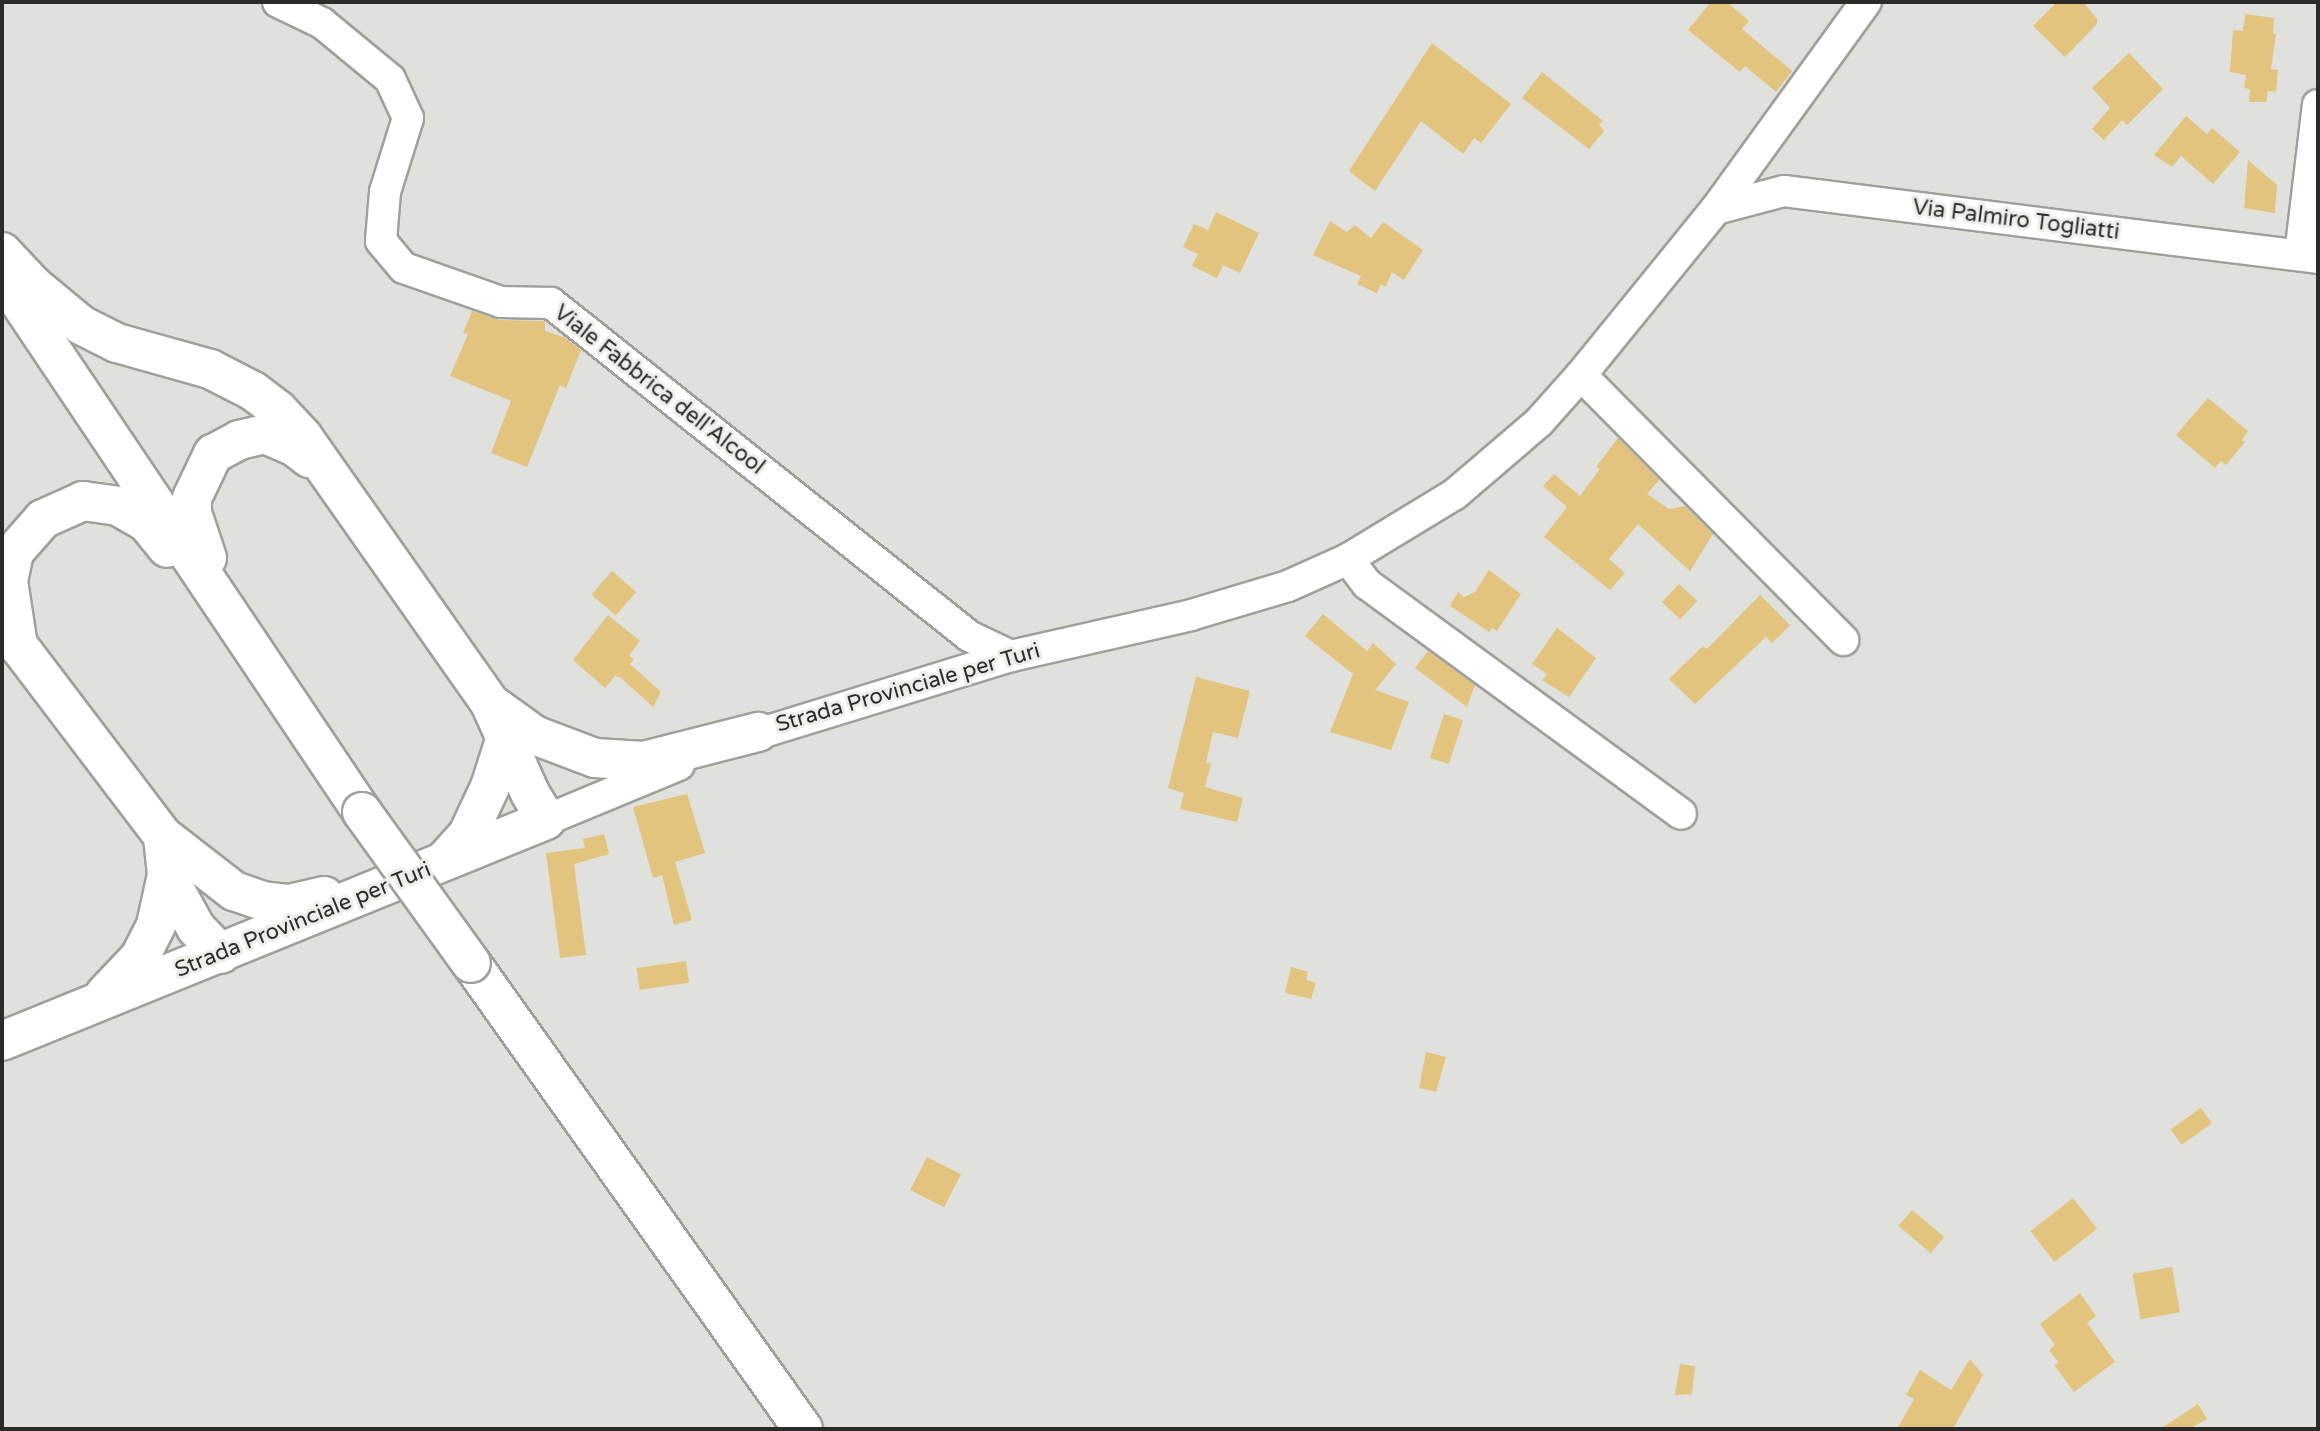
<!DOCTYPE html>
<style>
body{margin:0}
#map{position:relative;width:2320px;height:1431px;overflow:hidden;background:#e0e0dc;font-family:"Varela Round",sans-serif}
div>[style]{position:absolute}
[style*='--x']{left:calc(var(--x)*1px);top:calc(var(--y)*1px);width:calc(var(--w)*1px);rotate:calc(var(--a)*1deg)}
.building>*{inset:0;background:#e3c47e;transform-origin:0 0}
.roads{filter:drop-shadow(2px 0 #9fa09c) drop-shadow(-2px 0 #9fa09c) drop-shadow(0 2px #9fa09c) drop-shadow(0 -2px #9fa09c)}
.minor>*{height:30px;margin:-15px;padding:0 15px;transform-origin:15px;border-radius:15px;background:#fff}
.major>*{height:38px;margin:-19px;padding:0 19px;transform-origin:19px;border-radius:19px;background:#fff}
.bridges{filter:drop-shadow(2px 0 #9fa09c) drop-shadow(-2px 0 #9fa09c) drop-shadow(0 2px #9fa09c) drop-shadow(0 -2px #9fa09c)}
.major-bridge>*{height:38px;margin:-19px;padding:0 19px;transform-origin:19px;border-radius:19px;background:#fff}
span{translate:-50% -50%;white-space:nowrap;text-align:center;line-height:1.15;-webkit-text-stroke:6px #edeeea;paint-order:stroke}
.street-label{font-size:22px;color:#2b2b2a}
.frame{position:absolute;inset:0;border:4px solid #2b2b2a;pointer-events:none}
</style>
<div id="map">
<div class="building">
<i style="clip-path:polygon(1711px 2px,1727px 2px,1749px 21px,1742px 29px,1792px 71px,1776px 92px,1745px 66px,1740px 72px,1688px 30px)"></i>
<i style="clip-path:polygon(2057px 2px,2083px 2px,2097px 19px,2097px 24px,2065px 57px,2033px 26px)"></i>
<i style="clip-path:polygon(2245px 14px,2274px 18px,2273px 34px,2276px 34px,2271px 69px,2278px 70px,2276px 92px,2268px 91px,2266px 102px,2249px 102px,2250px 89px,2244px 88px,2246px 75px,2230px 72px,2233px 30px,2243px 31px)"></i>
<i style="clip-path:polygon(1432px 43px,1511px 104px,1481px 143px,1474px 138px,1463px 154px,1421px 121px,1375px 191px,1349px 171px)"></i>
<i style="clip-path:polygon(2129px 53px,2163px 89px,2127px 125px,2122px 120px,2104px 140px,2092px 129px,2110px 108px,2092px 88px)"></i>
<i style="clip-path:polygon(1542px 72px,1603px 121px,1599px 125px,1604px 131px,1589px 149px,1522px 98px)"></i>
<i style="clip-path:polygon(2186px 116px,2207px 134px,2212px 128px,2240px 152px,2213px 184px,2181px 156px,2172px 167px,2154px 155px)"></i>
<i style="clip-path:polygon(2248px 160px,2277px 185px,2275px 213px,2244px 208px)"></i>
<i style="clip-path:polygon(1216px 212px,1259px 233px,1240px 273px,1223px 265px,1217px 278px,1192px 266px,1198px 254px,1183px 247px,1194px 224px,1208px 230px)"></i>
<i style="clip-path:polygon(1330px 221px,1347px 232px,1355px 225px,1371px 238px,1383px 222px,1423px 250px,1404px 280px,1392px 272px,1386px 287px,1381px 284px,1377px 293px,1357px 284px,1361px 276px,1313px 255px)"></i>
<i style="clip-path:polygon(472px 311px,500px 320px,545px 321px,545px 331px,564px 337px,581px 350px,566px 388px,560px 385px,527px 467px,491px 453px,511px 401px,450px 376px,468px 334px,463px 333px)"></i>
<i style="clip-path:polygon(2208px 398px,2248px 431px,2242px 440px,2245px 442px,2226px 465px,2221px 461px,2215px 468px,2176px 435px)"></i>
<i style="clip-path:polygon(1618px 438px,1659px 480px,1647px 494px,1669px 509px,1685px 506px,1713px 534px,1690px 571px,1638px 524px,1609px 559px,1625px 573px,1610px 590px,1544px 537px,1567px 507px,1543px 486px,1554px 474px,1580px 496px,1600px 469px,1596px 467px)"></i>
<i style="clip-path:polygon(1489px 570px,1521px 594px,1497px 631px,1492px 628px,1489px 632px,1450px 606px,1458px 592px,1464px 597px,1475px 592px)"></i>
<i style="left:612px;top:571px;width:32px;height:31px;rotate:41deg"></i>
<i style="left:1679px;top:584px;width:25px;height:25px;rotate:43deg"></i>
<i style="clip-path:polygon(1760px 595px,1790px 625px,1772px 643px,1766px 637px,1695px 704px,1669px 679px,1703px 646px,1707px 649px)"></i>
<i style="clip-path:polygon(1323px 614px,1367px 651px,1373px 643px,1396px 664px,1375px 690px,1409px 702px,1391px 750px,1330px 732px,1353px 674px,1305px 636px)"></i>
<i style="clip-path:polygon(608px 615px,640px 641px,629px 656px,634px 659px,630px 664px,661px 692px,653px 707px,620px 677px,615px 676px,605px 688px,573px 660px)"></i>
<i style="clip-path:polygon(1557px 628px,1596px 658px,1569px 697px,1542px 680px,1547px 674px,1532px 664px)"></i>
<i style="clip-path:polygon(1428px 651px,1475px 685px,1467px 707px,1415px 668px)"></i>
<i style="clip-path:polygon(1196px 677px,1250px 691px,1238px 738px,1213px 732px,1206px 763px,1211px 764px,1205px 787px,1243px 798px,1237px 822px,1180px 809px,1184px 793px,1168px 788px)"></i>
<i style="left:1444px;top:714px;width:20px;height:46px;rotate:18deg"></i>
<i style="clip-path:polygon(687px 794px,705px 853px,675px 862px,692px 920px,674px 925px,662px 875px,653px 878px,633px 807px)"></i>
<i style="clip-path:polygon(604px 834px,609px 854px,574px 864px,586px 955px,560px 958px,546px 853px,585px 848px,583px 839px)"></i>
<i style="left:686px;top:961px;width:22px;height:50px;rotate:82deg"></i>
<i style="clip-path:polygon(1291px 967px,1308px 972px,1306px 980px,1316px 983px,1311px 999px,1285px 993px)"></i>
<i style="clip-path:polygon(1426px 1052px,1446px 1057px,1436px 1092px,1419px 1088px)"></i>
<i style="left:2201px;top:1108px;width:19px;height:37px;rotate:55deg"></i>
<i style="left:927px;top:1157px;width:38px;height:37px;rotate:27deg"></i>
<i style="left:2073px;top:1198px;width:39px;height:54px;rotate:52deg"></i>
<i style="left:1912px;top:1210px;width:42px;height:21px;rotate:40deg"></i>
<i style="left:2172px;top:1267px;width:46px;height:40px;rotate:80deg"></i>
<i style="clip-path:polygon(2080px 1293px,2096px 1316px,2087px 1323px,2115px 1362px,2074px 1392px,2054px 1365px,2059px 1363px,2049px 1350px,2055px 1345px,2040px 1324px)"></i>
<i style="clip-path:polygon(1970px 1359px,1983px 1375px,1953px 1429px,1897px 1429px,1914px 1399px,1906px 1395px,1920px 1370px,1951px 1390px)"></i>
<i style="clip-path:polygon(1680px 1364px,1695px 1366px,1692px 1394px,1675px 1395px)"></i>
<i style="clip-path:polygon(2198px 1404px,2207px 1419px,2189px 1429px,2160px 1429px)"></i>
</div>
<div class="roads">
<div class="minor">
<i style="--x:278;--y:2;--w:49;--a:25.5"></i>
<i style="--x:322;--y:23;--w:88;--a:39.5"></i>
<i style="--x:390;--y:79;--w:43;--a:65.2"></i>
<i style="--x:408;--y:118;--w:77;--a:107.3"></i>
<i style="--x:385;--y:192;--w:49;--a:94.7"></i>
<i style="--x:381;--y:241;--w:35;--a:50"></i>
<i style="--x:404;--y:268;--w:103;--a:19.3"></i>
<i style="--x:501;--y:302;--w:50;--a:1.1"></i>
<i style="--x:551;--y:303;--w:534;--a:38.54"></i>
<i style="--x:969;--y:636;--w:47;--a:25.5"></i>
<i style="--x:1716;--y:209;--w:70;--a:-14.8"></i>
<i style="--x:1784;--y:191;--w:538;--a:7.15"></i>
<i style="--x:2300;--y:255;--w:151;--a:-83.2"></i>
<i style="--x:1581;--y:375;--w:373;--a:45.3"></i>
<i style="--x:1348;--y:559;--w:31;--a:53"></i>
<i style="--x:1367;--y:584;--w:389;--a:36.2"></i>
<i style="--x:738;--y:740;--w:286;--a:-17.1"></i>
<i style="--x:1011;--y:656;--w:185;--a:-12.8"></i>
<i style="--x:1191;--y:615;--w:101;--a:-16.6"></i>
<i style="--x:1288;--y:586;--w:66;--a:-24.2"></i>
<i style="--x:1348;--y:559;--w:125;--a:-31.3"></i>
<i style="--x:1455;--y:494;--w:111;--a:-40.6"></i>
<i style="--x:1539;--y:422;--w:63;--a:-48.2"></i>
<i style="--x:1581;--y:375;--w:214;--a:-50.9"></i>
<i style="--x:1716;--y:209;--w:256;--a:-54.1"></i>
<i style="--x:546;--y:820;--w:144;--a:-22.5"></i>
</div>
<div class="major">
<i style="--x:2;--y:252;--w:45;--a:46.8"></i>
<i style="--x:33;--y:285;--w:62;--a:39.8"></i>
<i style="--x:81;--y:325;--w:40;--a:26.6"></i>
<i style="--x:117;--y:343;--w:97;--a:15.6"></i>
<i style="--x:210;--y:369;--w:48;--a:27.1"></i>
<i style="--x:253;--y:391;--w:31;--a:37"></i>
<i style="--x:278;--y:410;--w:37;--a:47"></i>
<i style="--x:303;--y:437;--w:325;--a:54.9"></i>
<i style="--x:490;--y:703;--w:98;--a:66"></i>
<i style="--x:530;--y:793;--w:31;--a:59"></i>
<i style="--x:2;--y:276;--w:646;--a:56.11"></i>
<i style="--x:207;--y:558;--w:47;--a:-108.4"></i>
<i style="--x:192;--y:513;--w:15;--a:-90"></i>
<i style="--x:192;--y:498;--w:49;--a:-64.5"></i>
<i style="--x:213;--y:454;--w:30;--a:-28"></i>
<i style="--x:239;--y:440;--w:27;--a:-13"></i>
<i style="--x:265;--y:434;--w:33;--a:23"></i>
<i style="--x:295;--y:447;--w:18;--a:38"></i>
<i style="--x:2;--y:624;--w:266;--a:52.8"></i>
<i style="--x:163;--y:836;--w:90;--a:37.8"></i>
<i style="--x:234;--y:891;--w:31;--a:19"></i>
<i style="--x:263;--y:901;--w:26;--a:7"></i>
<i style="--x:289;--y:904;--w:36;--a:-13"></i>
<i style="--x:18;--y:646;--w:66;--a:-98.7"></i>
<i style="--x:8;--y:581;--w:30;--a:-78"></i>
<i style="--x:14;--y:552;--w:44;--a:-48.7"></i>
<i style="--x:43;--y:519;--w:44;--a:-24.2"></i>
<i style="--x:83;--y:501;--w:35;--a:8"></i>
<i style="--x:118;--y:506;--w:34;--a:30"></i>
<i style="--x:147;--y:523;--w:32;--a:51"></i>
<i style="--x:490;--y:703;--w:54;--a:36"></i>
<i style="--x:534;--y:735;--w:65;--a:20.7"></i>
<i style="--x:595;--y:758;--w:49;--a:3.5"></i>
<i style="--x:644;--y:761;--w:118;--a:-14.3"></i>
<i style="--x:444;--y:861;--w:36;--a:-48"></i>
<i style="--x:468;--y:834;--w:52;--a:-64.9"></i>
<i style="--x:490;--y:787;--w:49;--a:-72.3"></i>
<i style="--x:167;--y:875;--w:60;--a:61.3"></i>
<i style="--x:196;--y:928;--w:36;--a:46"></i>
<i style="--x:471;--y:963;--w:572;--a:54.53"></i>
<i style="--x:105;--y:994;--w:51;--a:-46.6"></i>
<i style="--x:140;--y:957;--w:36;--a:-63"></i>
<i style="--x:156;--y:925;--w:51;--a:-77.6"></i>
<i style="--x:167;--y:875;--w:39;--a:-96"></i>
<i style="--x:2;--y:1041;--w:587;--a:-22.11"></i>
</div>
</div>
<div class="bridges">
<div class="major-bridge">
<i style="--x:362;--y:812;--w:186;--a:54.2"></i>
</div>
</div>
<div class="street-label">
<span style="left:2016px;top:220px;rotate:7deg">Via Palmiro Togliatti</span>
<span style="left:659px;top:390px;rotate:38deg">Viale Fabbrica dell'Alcool</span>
<span style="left:908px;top:688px;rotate:-16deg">Strada Provinciale per Turi</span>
<span style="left:303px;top:920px;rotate:-22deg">Strada Provinciale per Turi</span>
</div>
<div class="frame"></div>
</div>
